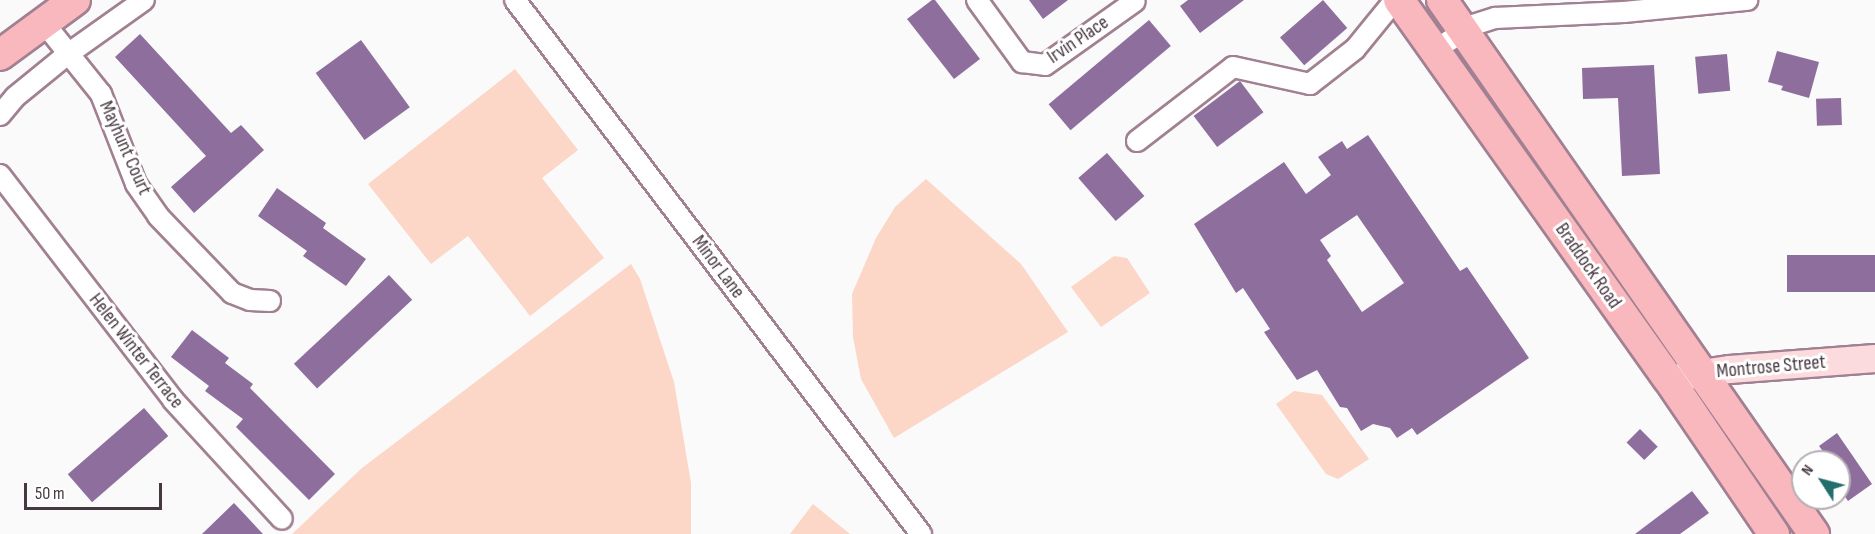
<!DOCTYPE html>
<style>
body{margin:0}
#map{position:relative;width:1875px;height:534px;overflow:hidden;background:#fafafa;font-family:"Sofia Sans Condensed",sans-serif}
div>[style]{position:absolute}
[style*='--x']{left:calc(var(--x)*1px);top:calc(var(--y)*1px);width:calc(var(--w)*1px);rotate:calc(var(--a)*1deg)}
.green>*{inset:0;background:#fcd6c6}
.building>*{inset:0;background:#8d6e9d;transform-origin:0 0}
.roads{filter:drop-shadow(2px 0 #a18092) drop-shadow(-2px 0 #a18092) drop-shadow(0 2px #a18092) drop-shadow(0 -2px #a18092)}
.street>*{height:20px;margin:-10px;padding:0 10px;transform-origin:10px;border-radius:10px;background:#fff}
.secondary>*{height:27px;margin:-13.5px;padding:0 13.5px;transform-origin:13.5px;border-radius:13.5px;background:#fcdbdf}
.primary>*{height:30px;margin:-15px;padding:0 15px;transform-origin:15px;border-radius:15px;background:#f9b7be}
span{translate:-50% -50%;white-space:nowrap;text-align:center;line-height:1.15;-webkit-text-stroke:6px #fff;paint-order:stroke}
.street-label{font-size:20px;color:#463840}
.north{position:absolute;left:1791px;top:450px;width:60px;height:60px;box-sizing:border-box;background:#fff;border:2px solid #b5afb3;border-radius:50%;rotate:306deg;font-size:16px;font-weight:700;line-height:24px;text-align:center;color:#463840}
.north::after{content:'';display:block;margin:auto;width:21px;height:27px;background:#236e6d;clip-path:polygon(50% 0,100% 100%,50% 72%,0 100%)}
.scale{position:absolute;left:24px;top:483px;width:138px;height:27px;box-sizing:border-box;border:3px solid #463840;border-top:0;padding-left:8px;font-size:18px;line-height:21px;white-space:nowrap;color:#463840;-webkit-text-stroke:4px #fff;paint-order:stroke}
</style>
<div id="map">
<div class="green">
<i style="clip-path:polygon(515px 69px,578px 150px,542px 178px,604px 258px,530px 316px,468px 236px,431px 264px,368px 184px)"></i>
<i style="clip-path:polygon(926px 179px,1021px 264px,1068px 332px,894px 438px,861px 379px,853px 337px,852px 294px,876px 238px,895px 207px)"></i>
<i style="clip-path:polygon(1114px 256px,1127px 258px,1150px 293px,1101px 327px,1071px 287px)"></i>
<i style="clip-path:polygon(631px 264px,640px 279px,674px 382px,691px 483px,691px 534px,292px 534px,362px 468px)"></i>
<i style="clip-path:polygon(1294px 391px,1322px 395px,1369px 459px,1338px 479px,1326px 474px,1276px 404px)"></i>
<i style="clip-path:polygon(813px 504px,850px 534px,790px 534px)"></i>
</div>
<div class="building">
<i style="clip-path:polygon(932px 0,935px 0,980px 59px,954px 79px,907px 19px)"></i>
<i style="clip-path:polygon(1029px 0,1068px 0,1043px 19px)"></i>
<i style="clip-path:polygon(1188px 0,1244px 0,1200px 33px,1180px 6px)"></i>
<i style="left:1323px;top:0;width:37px;height:57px;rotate:49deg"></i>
<i style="left:1149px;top:20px;width:34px;height:131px;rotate:50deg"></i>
<i style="clip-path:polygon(140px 34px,231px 133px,241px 125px,264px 150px,194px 213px,171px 187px,206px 156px,115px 57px)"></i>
<i style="left:361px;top:40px;width:83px;height:56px;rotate:54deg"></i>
<i style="clip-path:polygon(1777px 51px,1819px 62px,1809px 98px,1781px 90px,1783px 86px,1768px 82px)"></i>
<i style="left:1727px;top:54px;width:37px;height:32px;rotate:85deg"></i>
<i style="clip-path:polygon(1654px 65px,1660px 174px,1622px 176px,1618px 98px,1583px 99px,1582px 68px)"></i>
<i style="left:1240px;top:81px;width:39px;height:58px;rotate:53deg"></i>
<i style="left:1841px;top:98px;width:27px;height:25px;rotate:88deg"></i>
<i style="clip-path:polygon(evenodd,1368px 135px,1460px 271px,1467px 267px,1529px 358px,1417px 435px,1412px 428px,1397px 438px,1390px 428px,1373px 424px,1361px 431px,1347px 408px,1340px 407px,1317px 370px,1297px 380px,1264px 332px,1270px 329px,1243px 288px,1236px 293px,1194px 224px,1284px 162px,1306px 194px,1331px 175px,1318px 157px,1342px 141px,1347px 149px,1368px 135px,1357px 215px,1404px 283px,1362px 312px,1327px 260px,1331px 256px,1320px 240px,1357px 215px)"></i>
<i style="left:1107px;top:153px;width:57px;height:38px;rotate:49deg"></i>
<i style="clip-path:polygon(277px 188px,326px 223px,323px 228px,366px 259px,346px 286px,303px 256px,307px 251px,258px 216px)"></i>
<i style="left:1875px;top:255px;width:37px;height:88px;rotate:90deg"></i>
<i style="left:389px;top:275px;width:34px;height:130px;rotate:47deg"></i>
<i style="clip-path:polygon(192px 330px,229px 358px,225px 363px,253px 384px,250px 388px,335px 474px,309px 500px,236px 427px,243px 419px,205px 391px,209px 386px,171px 357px)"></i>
<i style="left:144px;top:408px;width:37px;height:101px;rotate:49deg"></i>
<i style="left:1640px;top:429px;width:25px;height:19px;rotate:45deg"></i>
<i style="clip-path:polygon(1837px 433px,1872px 484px,1848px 501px,1839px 488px,1839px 462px,1831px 462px,1819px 446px)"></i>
<i style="clip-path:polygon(1692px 491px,1709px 513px,1680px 534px,1635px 534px)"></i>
<i style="clip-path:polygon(234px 503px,263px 534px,202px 534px)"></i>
</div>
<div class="roads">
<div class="street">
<i style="--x:515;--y:0;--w:671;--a:52.75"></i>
<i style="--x:977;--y:0;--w:77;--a:54"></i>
<i style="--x:1022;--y:62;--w:23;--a:7"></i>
<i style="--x:1045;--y:65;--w:110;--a:-35.4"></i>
<i style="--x:44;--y:23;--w:91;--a:51.2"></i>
<i style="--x:101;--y:94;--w:97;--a:68.7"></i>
<i style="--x:136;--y:184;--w:39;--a:55"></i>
<i style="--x:158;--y:216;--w:107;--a:46.1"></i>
<i style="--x:232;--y:293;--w:19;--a:21"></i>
<i style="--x:250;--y:300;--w:20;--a:3"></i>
<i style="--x:1435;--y:50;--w:45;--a:-33.3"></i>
<i style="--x:1473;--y:25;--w:23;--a:-18"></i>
<i style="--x:1495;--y:18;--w:129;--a:-2.7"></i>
<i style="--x:1624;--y:12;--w:124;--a:-5.6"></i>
<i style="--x:0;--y:115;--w:23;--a:-50"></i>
<i style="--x:15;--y:97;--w:68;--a:-39.1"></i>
<i style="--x:68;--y:54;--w:93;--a:-35.4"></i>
<i style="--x:1137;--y:141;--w:121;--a:-37.6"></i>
<i style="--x:1233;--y:67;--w:79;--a:12.4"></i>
<i style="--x:1310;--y:84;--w:57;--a:-37.9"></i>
<i style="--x:1355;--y:49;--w:63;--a:-50.8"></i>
<i style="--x:0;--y:175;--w:284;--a:52.4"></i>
<i style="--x:173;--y:400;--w:161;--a:47.5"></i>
</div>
<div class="secondary">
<i style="--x:1682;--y:376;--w:48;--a:-8.5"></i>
<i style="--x:1729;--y:369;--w:146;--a:-4.3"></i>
</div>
<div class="primary">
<i style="--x:1399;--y:0;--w:464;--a:54.6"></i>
<i style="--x:1668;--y:378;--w:189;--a:55.8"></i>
<i style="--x:1442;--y:0;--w:651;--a:55.14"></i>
<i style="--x:0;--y:55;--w:93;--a:-36.3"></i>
</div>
</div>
<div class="street-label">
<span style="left:1078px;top:40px;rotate:-34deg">Irvin Place</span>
<span style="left:125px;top:148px;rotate:66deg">Mayhunt Court</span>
<span style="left:1588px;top:266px;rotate:55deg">Braddock Road</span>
<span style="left:718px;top:267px;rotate:53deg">Minor Lane</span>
<span style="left:136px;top:351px;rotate:52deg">Helen Winter Terrace</span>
<span style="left:1771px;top:367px;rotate:-5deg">Montrose Street</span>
</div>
<div class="north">N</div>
<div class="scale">50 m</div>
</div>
